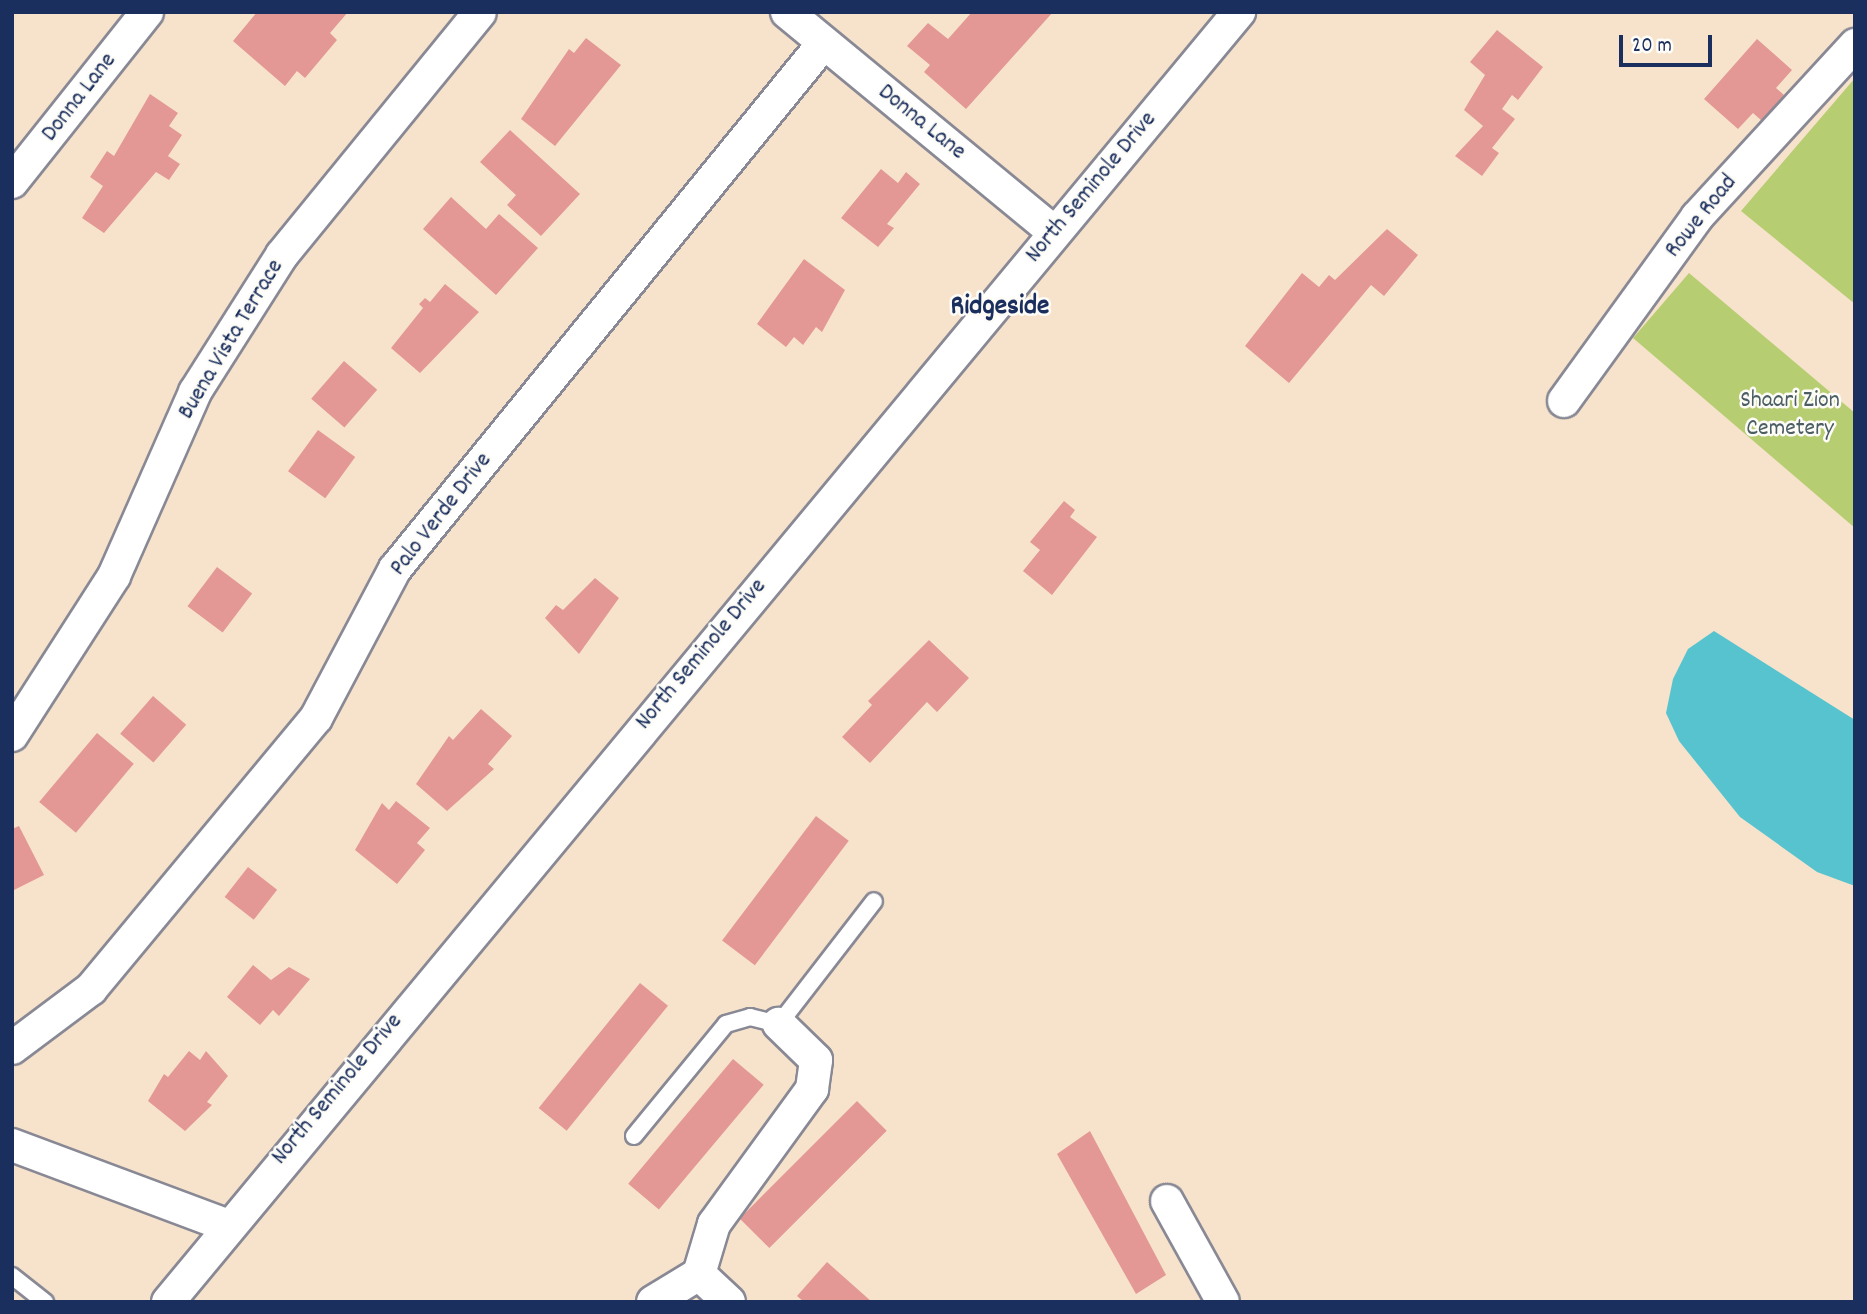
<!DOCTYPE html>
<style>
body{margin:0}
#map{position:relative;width:1867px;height:1314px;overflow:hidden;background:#f7e3cc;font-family:Dekko,sans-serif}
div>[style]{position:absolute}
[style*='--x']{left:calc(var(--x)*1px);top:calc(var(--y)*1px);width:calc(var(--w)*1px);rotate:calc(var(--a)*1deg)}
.green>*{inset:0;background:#b7cd71}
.water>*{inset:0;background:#56c3cf}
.building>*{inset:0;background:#e39896;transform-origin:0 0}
.roads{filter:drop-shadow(2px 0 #898995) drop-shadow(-2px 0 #898995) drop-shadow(0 2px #898995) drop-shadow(0 -2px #898995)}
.service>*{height:16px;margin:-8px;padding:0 8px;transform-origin:8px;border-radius:8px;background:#fff}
.minor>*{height:32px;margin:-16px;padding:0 16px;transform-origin:16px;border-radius:16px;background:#fff}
span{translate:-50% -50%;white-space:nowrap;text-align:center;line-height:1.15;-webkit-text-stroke:5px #fdfcf7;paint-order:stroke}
.street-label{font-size:24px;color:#1b2f5e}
.park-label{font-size:24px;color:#4a5e64}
.quarter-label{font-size:28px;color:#1b2f5e;font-weight:700}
.frame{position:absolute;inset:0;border:14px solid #1b2f5e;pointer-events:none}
.scale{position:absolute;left:1619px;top:35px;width:93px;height:32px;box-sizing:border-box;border:4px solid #1b2f5e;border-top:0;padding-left:9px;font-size:21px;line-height:24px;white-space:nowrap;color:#1b2f5e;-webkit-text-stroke:5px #fdfcf7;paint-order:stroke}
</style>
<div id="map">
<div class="green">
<i style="clip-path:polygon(1855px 78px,1855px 304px,1741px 211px)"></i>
<i style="clip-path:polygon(1689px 273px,1855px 413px,1855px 528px,1633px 338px)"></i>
</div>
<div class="water">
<i style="clip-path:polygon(1714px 631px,1855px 720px,1855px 886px,1817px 872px,1740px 817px,1679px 741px,1666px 713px,1673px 679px,1688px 649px)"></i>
</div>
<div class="building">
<i style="clip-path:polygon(257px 12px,277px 13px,348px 12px,330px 33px,337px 40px,305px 78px,297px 71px,285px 86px,233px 41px)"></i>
<i style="clip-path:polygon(972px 12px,1053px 12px,966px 109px,924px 72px,930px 65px,907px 46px,928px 23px,948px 39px)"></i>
<i style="clip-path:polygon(1497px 30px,1543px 67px,1518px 100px,1512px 95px,1502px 109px,1515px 119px,1492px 148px,1499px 153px,1482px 176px,1455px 156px,1483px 126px,1464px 110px,1485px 75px,1470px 62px)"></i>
<i style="clip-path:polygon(586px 38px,621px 65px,555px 146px,521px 119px,569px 49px,574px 53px)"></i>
<i style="clip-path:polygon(1757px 39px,1792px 70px,1776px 88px,1784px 95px,1762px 121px,1753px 113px,1738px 129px,1704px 99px)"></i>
<i style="clip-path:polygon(150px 94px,178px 113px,169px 126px,182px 135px,168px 156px,180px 164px,169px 180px,156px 172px,104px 233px,82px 218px,103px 186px,90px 177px,107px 151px,114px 156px)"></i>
<i style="clip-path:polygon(510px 130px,580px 194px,541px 236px,507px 205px,516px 195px,480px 162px)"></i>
<i style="clip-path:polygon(881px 169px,898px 183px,906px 172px,920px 184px,887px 224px,894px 228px,878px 247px,841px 218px)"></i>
<i style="clip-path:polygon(451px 197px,486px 229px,499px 214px,538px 248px,496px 295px,423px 229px)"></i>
<i style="clip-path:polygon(1387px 229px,1418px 255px,1384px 296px,1371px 285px,1289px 383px,1245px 346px,1302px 273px,1319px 287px,1329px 275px,1335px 280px)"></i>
<i style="clip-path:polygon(804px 259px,845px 290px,822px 332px,816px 327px,803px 345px,794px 337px,786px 347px,757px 324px)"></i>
<i style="clip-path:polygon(445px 284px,479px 312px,420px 373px,391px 348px,423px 308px,419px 304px,425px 298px,430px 302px)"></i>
<i style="left:344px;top:361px;width:44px;height:50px;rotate:41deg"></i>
<i style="left:318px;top:430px;width:46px;height:51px;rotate:36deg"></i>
<i style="clip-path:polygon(1064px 501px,1075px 510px,1070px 517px,1097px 537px,1052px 595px,1023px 571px,1040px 550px,1030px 542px)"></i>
<i style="left:217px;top:567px;width:44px;height:49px;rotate:37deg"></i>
<i style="clip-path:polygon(595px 578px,619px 598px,579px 654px,545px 618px,556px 605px,563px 610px)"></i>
<i style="clip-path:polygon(929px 640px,969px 678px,937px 712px,927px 702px,870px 763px,842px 737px,872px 705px,868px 701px)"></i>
<i style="left:153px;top:696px;width:44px;height:50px;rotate:41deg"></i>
<i style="clip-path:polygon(481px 709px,512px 736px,488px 764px,494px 769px,447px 811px,416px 784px,449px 736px,453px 740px)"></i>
<i style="left:97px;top:733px;width:48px;height:90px;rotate:40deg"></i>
<i style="clip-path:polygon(396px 801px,430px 828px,417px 843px,425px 850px,397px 884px,355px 850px,382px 803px,389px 810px)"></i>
<i style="left:816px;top:816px;width:41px;height:156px;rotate:37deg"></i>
<i style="clip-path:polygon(19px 826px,44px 875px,12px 891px,12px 829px)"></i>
<i style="left:248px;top:867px;width:37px;height:38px;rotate:38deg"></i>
<i style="clip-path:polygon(253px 965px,271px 980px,289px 967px,310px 979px,279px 1016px,273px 1010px,260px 1025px,227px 997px)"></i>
<i style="left:640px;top:983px;width:36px;height:161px;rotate:39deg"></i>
<i style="clip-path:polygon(189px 1051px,200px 1060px,206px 1051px,228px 1076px,207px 1102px,212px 1105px,185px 1131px,148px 1101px,164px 1074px,168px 1077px)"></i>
<i style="left:733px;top:1059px;width:40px;height:163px;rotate:40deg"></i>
<i style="left:857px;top:1101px;width:42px;height:166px;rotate:45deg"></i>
<i style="clip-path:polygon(1090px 1131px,1166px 1275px,1136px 1294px,1057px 1154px)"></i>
<i style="clip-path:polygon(827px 1262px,872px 1302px,804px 1302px,797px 1296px)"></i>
</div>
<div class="roads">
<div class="service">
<i style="--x:634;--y:1136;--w:145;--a:-50.6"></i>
<i style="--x:726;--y:1024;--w:25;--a:-16"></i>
<i style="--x:750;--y:1017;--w:30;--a:14"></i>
<i style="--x:779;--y:1024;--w:155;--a:-52.3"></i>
<i style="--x:12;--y:1276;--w:42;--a:38.2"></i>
</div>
<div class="minor">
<i style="--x:787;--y:12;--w:347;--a:39.5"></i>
<i style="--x:12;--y:182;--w:217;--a:-51.5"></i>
<i style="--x:1564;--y:401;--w:227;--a:-54.1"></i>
<i style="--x:1697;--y:217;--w:234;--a:-47.4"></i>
<i style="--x:12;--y:735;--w:189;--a:-57.3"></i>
<i style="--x:114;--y:576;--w:201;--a:-66.2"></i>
<i style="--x:195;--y:392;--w:162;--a:-57.6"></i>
<i style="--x:282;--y:255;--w:313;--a:-50.8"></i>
<i style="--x:12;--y:1048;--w:99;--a:-36.8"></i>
<i style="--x:91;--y:989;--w:352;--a:-50.3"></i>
<i style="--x:316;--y:718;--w:169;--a:-62.1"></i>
<i style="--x:395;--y:569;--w:677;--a:-50.81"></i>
<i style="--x:12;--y:1145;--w:228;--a:20.5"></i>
<i style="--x:1167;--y:1201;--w:115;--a:61"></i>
<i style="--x:699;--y:1274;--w:52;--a:-73.3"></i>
<i style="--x:714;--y:1224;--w:167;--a:-54"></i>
<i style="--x:812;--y:1089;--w:29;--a:-82"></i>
<i style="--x:816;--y:1060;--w:52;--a:-135.8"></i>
<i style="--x:168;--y:1302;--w:1677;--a:-50.3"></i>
<i style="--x:653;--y:1302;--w:54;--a:-31.3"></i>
<i style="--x:699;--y:1274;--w:41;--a:43"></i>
</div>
</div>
<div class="street-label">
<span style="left:80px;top:98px;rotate:-52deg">Donna Lane</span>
<span style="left:921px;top:123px;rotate:39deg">Donna Lane</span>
<span style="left:1092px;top:188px;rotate:-50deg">North Seminole Drive</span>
<span style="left:1702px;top:217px;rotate:-51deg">Rowe Road</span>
<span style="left:232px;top:340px;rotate:-59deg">Buena Vista Terrace</span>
<span style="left:442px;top:515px;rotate:-52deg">Palo Verde Drive</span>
<span style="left:702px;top:655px;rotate:-50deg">North Seminole Drive</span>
<span style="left:338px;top:1090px;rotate:-50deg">North Seminole Drive</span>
</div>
<div class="park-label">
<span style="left:1790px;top:416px">Shaari Zion<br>Cemetery</span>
</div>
<div class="quarter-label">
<span style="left:1000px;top:308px">Ridgeside</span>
</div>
<div class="frame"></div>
<div class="scale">20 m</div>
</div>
